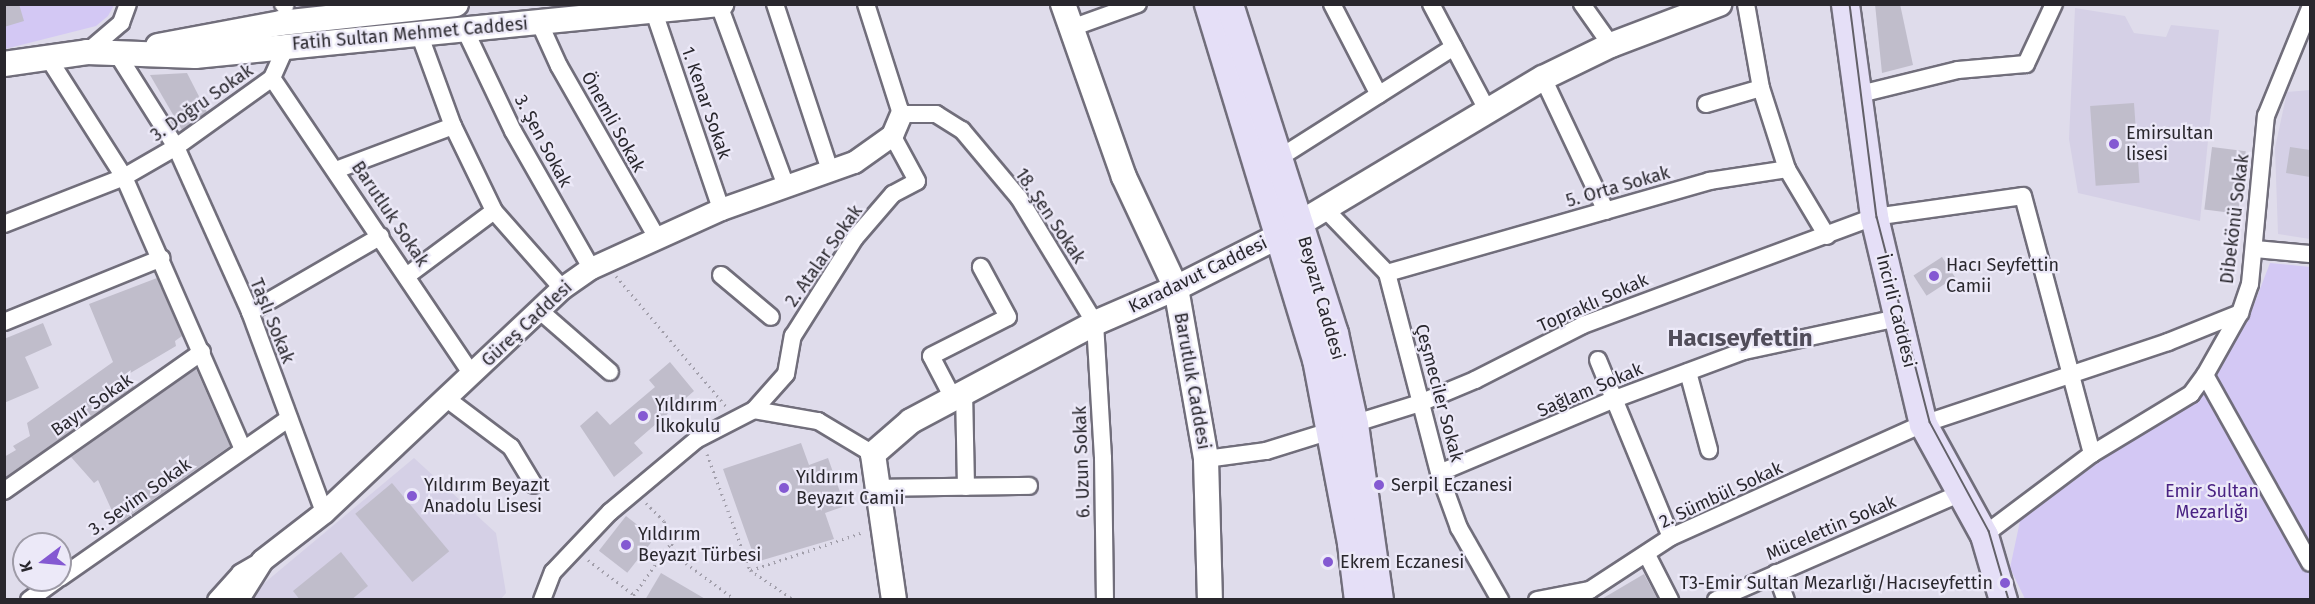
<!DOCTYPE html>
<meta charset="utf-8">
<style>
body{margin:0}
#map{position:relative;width:2315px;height:604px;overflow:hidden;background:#dfdceb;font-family:"Fira Sans",sans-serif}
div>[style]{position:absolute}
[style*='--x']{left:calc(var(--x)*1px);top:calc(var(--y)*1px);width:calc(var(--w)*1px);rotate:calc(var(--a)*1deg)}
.built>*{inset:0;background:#d5d0e6}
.green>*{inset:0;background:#d3c8f4}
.building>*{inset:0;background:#c0bdcb;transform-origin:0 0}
.path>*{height:3px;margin-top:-1.5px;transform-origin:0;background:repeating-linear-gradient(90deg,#a29fab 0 1.5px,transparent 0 6px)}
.roads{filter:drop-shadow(2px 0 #716e7b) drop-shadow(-2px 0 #716e7b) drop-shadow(0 2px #716e7b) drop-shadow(0 -2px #716e7b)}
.minor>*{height:16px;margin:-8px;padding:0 8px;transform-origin:8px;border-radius:8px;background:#fff}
.tertiary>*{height:21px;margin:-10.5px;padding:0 10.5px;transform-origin:10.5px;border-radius:10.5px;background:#fff}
.secondary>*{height:24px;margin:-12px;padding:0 12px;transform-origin:12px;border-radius:12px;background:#fff}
.primary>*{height:27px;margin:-13.5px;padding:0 13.5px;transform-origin:13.5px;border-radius:13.5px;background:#e5dff7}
.tram>*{height:1.5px;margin:-0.75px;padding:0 0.75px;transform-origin:0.75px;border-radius:0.75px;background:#626068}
.dots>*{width:16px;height:16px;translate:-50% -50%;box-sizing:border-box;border:3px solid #ece9f8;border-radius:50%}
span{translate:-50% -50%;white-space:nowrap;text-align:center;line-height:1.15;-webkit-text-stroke:4.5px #ece9f8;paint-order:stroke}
.street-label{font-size:18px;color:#29272d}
.poi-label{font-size:18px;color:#29272d}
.left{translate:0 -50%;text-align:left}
.right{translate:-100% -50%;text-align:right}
.park-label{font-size:18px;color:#492283}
.district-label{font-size:24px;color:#514d5a;font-weight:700}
.frame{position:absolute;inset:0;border:6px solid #29272d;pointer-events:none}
.north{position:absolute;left:12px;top:532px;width:60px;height:60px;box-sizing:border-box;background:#ece9f8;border:2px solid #9e9ba7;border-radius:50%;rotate:254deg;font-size:16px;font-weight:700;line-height:24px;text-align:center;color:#29272d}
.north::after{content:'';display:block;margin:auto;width:21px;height:27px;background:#8459d2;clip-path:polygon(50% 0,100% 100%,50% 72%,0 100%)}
</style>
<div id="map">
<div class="built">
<i style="clip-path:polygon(2075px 8px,2125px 16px,2134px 33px,2166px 37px,2171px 25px,2219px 30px,2200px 221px,2078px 193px,2069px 139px)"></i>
<i style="clip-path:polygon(2310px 90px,2310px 239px,2278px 234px,2275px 148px,2287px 92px)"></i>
<i style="clip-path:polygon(414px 458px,496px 533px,506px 593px,500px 600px,253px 600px,262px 585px)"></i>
</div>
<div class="green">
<i style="clip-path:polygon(4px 5px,114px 5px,108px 16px,96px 26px,5px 49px)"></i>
<i style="clip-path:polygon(2270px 263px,2310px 267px,2310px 599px,2025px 599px,2010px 568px,2020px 521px,2116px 449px,2204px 393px,2250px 315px)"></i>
</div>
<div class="building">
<i style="clip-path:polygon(4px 4px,19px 4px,24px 21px,4px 27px)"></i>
<i style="clip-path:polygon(1875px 4px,1900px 4px,1913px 65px,1882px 73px)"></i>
<i style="clip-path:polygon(187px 73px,207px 112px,182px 130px,150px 75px)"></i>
<i style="left:2134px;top:103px;width:80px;height:44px;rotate:86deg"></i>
<i style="left:2212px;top:147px;width:34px;height:63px;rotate:7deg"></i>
<i style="clip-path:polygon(2290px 147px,2310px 150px,2310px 177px,2286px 173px)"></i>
<i style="left:1942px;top:257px;width:24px;height:34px;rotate:57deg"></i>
<i style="clip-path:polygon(157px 278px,182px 336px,175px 341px,176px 346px,127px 375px,134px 387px,4px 478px,4px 457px,16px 450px,13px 446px,30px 436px,27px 423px,113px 362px,89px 304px)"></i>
<i style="clip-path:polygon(43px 323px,52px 345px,25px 357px,39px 388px,4px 403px,4px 339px)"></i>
<i style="clip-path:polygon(670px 362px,694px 391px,634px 443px,643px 453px,614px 477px,580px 426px,597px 411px,610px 425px,655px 387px,649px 380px)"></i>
<i style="clip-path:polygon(196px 369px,230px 446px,118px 524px,98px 480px,94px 483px,71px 457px)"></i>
<i style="clip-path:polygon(801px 443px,809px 465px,828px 458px,845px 506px,825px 513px,834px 539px,756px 562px,723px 469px)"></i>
<i style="left:392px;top:483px;width:89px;height:48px;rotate:50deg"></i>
<i style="left:626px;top:516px;width:36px;height:44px;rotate:38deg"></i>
<i style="clip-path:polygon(341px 552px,368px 586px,351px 600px,300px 600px,293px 591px)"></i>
<i style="clip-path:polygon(661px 573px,707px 600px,645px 600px)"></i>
<i style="clip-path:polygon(1644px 574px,1658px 600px,1600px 600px)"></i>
</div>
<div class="path">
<i style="--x:616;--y:276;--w:170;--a:49.8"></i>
<i style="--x:707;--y:454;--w:124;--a:69.7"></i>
<i style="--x:750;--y:570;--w:53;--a:34.3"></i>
<i style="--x:646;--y:503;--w:25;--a:45"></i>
<i style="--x:664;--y:521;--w:37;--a:71"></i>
<i style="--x:676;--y:556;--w:74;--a:36.3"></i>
<i style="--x:588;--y:560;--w:56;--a:37.1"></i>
<i style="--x:751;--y:570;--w:119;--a:-18.6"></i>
<i style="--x:630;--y:600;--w:70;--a:-54.3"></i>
</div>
<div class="roads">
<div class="minor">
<i style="--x:283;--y:4;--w:3;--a:45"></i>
<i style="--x:775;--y:4;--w:175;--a:71.7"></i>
<i style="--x:866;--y:4;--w:115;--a:72.3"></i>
<i style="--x:901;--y:114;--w:35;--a:0"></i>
<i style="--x:936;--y:114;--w:31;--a:32"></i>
<i style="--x:962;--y:130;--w:89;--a:50"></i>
<i style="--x:1019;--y:198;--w:146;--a:58.7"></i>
<i style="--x:1095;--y:323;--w:135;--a:86.6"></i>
<i style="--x:1103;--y:458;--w:142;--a:89.2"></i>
<i style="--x:1332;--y:4;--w:102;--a:62.7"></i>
<i style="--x:1431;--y:4;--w:118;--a:62.1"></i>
<i style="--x:1582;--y:4;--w:50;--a:54.7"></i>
<i style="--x:1746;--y:4;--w:85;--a:79.9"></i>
<i style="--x:1761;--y:88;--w:85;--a:72.2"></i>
<i style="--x:719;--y:5;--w:193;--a:69.7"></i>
<i style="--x:653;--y:9;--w:211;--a:71.2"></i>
<i style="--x:539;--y:22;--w:48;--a:65.6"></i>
<i style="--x:559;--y:66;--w:198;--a:60.3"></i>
<i style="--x:1074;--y:27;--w:68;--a:-19.8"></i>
<i style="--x:465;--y:30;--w:112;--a:64.6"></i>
<i style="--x:513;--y:131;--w:158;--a:60.3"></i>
<i style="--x:420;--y:36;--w:96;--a:69.9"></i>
<i style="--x:453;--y:126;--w:94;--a:64.2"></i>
<i style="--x:494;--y:211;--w:103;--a:48.6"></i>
<i style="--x:87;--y:52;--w:45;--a:-40.5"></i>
<i style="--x:121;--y:23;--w:20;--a:-70"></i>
<i style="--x:116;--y:52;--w:112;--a:57.7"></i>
<i style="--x:176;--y:147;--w:181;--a:65.8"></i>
<i style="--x:250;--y:312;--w:213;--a:69.7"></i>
<i style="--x:47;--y:56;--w:143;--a:57.5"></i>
<i style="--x:124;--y:177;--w:297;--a:66.4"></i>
<i style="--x:272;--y:78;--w:358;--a:56"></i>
<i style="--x:1543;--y:78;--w:147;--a:64.7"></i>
<i style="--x:1856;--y:95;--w:105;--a:-13.8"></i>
<i style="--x:1958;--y:70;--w:68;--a:-5"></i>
<i style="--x:2026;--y:64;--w:66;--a:-65"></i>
<i style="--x:1706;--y:104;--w:57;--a:-16.2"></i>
<i style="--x:1279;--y:158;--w:207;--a:-32.4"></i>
<i style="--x:336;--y:170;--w:125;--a:-20.6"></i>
<i style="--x:1325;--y:209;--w:89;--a:45.9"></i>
<i style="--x:1387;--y:273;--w:207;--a:75.4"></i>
<i style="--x:1439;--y:473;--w:59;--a:70"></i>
<i style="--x:1459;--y:528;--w:83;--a:60.3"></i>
<i style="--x:4;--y:224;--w:129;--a:-21.4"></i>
<i style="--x:124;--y:177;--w:60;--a:-30"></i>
<i style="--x:176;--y:147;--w:118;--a:-35.7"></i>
<i style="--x:272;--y:78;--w:35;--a:-66"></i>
<i style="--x:2255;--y:249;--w:55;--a:5.2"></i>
<i style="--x:1387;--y:273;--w:335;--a:-15.9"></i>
<i style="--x:1709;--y:181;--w:79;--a:-8.7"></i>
<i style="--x:1787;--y:169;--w:78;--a:59.2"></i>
<i style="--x:408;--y:275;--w:107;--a:-36.7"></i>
<i style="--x:721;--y:275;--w:65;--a:40"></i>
<i style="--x:539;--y:310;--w:94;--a:41.1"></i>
<i style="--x:250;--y:312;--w:151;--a:-30.1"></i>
<i style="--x:4;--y:322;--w:170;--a:-22.1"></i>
<i style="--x:1598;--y:360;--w:191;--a:67.6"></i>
<i style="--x:1688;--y:372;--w:81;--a:74.9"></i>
<i style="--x:2205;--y:375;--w:215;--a:60.8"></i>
<i style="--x:964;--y:391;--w:96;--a:88.8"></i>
<i style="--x:953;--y:398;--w:47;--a:-117.6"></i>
<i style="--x:931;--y:356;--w:86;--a:-26.9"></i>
<i style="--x:1008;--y:317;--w:57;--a:-118.4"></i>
<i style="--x:447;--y:399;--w:80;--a:36.9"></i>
<i style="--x:511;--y:447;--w:44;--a:58.8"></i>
<i style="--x:754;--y:410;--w:48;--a:-48.4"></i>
<i style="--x:786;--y:374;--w:39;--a:-80"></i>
<i style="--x:793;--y:336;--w:116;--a:-57.7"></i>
<i style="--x:855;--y:238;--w:58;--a:-49.2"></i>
<i style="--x:893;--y:194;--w:27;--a:-28"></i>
<i style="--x:917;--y:181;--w:52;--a:-118.5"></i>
<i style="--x:1206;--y:459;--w:61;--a:-7.6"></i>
<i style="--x:1266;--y:451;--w:161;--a:-17.3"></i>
<i style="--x:1420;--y:403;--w:60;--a:-22.7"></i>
<i style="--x:1475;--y:380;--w:121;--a:-27"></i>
<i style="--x:1583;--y:325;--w:310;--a:-20.4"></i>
<i style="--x:1874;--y:217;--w:150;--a:-8"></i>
<i style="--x:2023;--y:196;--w:267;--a:75"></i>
<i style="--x:1439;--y:473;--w:191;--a:-22.8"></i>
<i style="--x:1615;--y:399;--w:138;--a:-20.4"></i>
<i style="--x:1744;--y:351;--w:157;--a:-12.1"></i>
<i style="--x:877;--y:488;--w:152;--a:-0.8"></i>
<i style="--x:4;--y:491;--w:242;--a:-35.1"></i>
<i style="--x:1984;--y:535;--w:135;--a:-36.9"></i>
<i style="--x:2092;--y:454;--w:116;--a:-31.2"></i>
<i style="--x:2191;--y:394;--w:24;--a:-54"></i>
<i style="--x:2205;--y:375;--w:71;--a:-60.6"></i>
<i style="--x:2240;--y:313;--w:31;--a:-71"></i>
<i style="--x:2250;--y:284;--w:169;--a:-84.6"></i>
<i style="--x:2266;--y:116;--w:117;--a:-67.8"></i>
<i style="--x:1647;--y:555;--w:51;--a:62.9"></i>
<i style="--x:1776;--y:573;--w:29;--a:70"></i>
<i style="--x:60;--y:578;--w:279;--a:-34.9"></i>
<i style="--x:29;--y:600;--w:34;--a:-36"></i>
<i style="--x:216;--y:600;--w:36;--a:-48"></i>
<i style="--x:240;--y:573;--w:24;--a:-30"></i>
<i style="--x:542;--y:600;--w:30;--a:-69"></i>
<i style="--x:553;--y:572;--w:83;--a:-46.5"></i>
<i style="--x:610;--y:512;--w:112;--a:-39.9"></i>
<i style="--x:696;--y:440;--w:65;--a:-27.3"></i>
<i style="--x:754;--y:410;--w:65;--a:9.8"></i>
<i style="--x:818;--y:421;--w:64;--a:31"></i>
<i style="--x:1537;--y:600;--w:54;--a:-10.7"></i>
<i style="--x:1590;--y:590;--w:97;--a:-33.2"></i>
<i style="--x:1671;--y:537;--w:276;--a:-24.2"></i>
<i style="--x:1923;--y:424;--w:258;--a:-18.5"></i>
<i style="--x:2168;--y:342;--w:78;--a:-21.9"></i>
<i style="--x:1716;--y:600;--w:267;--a:-23.6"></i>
</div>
<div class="tertiary">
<i style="--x:237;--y:600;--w:47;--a:-58"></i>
<i style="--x:262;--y:560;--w:78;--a:-37.7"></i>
<i style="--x:324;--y:512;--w:327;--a:-43.3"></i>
<i style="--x:562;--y:288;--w:35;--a:-35"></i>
<i style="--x:591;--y:268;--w:143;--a:-24.4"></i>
<i style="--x:721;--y:209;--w:141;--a:-19.5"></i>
<i style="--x:854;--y:162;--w:47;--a:-35.4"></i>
<i style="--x:892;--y:135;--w:23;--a:-67"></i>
</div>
<div class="secondary">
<i style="--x:1063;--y:4;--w:183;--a:70.6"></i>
<i style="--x:1124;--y:177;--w:123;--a:64.9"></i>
<i style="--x:1176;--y:288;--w:174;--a:80"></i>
<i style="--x:1206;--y:459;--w:141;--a:88.4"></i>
<i style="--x:158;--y:46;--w:125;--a:-10.6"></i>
<i style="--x:281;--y:23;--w:176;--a:-6.2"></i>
<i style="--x:4;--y:64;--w:84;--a:-8.2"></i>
<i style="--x:87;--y:52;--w:108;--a:2.1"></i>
<i style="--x:195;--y:56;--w:529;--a:-5.65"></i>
<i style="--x:894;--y:600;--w:148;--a:-98.2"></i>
<i style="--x:873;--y:454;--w:50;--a:-41"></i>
<i style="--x:911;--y:421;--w:208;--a:-28"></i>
<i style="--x:1095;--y:323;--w:88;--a:-23.4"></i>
<i style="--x:1176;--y:288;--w:113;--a:-26.8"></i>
<i style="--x:1277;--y:237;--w:310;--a:-30.9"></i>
<i style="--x:1543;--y:78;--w:76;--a:-25.9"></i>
<i style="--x:1611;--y:45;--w:116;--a:-20.8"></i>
</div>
<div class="primary">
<i style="--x:1208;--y:4;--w:371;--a:73.1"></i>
<i style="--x:1316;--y:359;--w:187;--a:79.2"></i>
<i style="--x:1351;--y:543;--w:57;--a:83"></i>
<i style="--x:1229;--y:4;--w:345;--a:72.3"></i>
<i style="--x:1334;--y:333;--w:93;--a:77.6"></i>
<i style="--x:1354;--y:424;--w:178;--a:81.9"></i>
<i style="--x:1845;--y:4;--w:215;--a:82.2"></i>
<i style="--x:1874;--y:217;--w:213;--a:76.7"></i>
<i style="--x:1923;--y:424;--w:127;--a:61.2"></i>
<i style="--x:1984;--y:535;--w:68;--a:73.7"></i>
</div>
</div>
<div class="tram">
<i style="--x:1850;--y:4;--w:215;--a:82.8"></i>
<i style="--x:1877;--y:217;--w:212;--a:75.5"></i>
<i style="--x:1930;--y:422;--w:124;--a:61.6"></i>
<i style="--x:1989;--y:531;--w:72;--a:73.8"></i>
</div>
<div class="dots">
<i style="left:2114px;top:144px;background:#8459d2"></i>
<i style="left:1934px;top:276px;background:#8459d2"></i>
<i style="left:643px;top:416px;background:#8459d2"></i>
<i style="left:1379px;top:485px;background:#8459d2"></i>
<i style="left:784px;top:488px;background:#8459d2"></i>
<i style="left:412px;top:496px;background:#8459d2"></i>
<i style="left:626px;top:545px;background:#8459d2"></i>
<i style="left:1328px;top:562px;background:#8459d2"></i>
<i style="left:2005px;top:583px;background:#8459d2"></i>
</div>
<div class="street-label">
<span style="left:410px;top:34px;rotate:-5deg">Fatih Sultan Mehmet Caddesi</span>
<span style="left:202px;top:103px;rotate:-35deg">3. Doğru Sokak</span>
<span style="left:706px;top:103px;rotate:71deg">1. Kenar Sokak</span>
<span style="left:613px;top:122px;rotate:61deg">Önemli Sokak</span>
<span style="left:543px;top:141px;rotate:62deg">3. Şen Sokak</span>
<span style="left:1618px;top:187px;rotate:-16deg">5. Orta Sokak</span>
<span style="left:390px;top:214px;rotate:56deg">Barutluk Sokak</span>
<span style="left:1050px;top:216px;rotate:56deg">18. Şen Sokak</span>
<span style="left:2235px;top:219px;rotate:-83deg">Dibekönü Sokak</span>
<span style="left:824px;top:256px;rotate:-55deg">2. Atalar Sokak</span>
<span style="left:1198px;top:275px;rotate:-26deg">Karadavut Caddesi</span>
<span style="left:1321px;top:298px;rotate:74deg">Beyazıt Caddesi</span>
<span style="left:1593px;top:303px;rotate:-24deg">Topraklı Sokak</span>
<span style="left:1896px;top:311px;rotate:76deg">İncirli Caddesi</span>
<span style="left:272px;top:321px;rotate:68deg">Taşlı Sokak</span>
<span style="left:527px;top:324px;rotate:-43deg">Güreş Caddesi</span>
<span style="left:1192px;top:381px;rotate:80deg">Barutluk Caddesi</span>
<span style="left:1590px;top:390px;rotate:-23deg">Sağlam Sokak</span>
<span style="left:1439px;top:393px;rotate:75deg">Çeşmeciler Sokak</span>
<span style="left:92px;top:405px;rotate:-35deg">Bayır Sokak</span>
<span style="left:1082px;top:462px;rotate:-92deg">6. Uzun Sokak</span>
<span style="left:1721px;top:495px;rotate:-25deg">2. Sümbül Sokak</span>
<span style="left:140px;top:497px;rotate:-35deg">3. Sevim Sokak</span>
<span style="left:1831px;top:528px;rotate:-23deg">Mücelettin Sokak</span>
</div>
<div class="poi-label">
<span class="left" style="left:2126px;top:144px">Emirsultan<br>lisesi</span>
<span class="left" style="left:1946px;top:276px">Hacı Seyfettin<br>Camii</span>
<span class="left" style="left:655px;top:416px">Yıldırım<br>İlkokulu</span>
<span class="left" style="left:796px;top:488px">Yıldırım<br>Beyazıt Camii</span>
<span class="left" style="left:1391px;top:485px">Serpil Eczanesi</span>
<span class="left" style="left:424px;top:496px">Yıldırım Beyazıt<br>Anadolu Lisesi</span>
<span class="left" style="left:638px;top:545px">Yıldırım<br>Beyazıt Türbesi</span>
<span class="left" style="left:1340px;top:562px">Ekrem Eczanesi</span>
<span class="right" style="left:1993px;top:583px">T3-Emir Sultan Mezarlığı/Hacıseyfettin</span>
</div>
<div class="park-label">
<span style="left:2212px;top:502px">Emir Sultan<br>Mezarlığı</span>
</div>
<div class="district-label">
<span style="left:1740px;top:339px">Hacıseyfettin</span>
</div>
<div class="frame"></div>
<div class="north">K</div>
</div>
